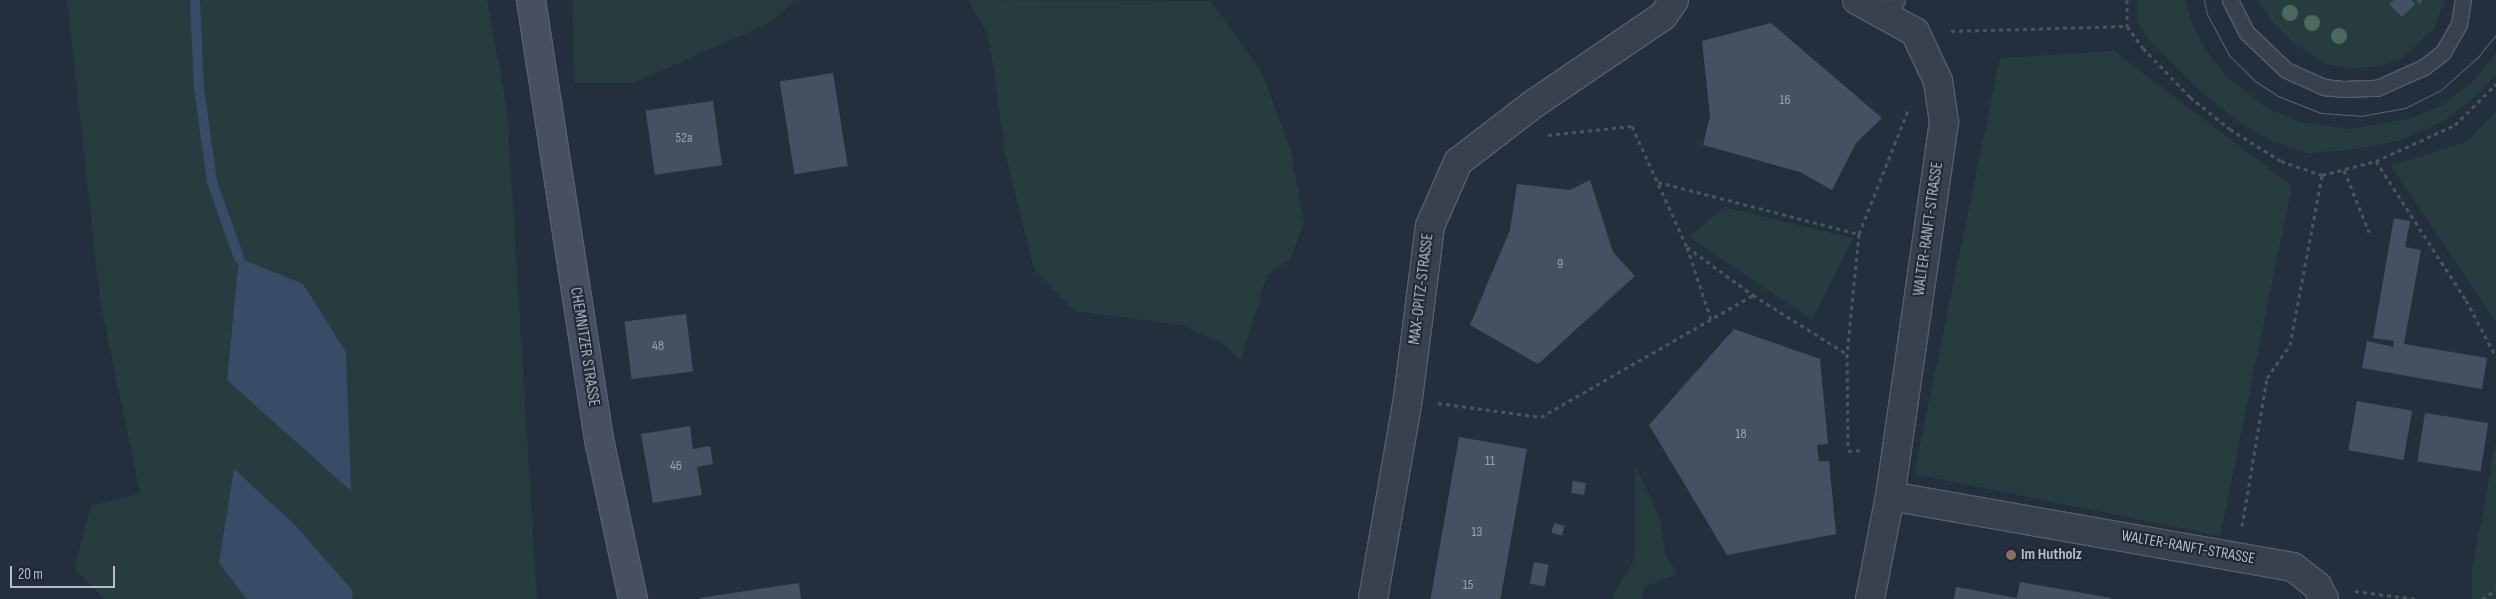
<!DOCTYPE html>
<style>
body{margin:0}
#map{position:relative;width:2496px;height:599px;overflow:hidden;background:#242f3e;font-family:"Sofia Sans Condensed",sans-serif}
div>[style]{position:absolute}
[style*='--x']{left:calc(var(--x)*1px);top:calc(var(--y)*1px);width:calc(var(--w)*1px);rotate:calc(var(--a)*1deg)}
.green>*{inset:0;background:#263c3f}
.water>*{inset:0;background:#394c67}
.stream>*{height:10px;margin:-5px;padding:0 5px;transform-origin:5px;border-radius:5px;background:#394c67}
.building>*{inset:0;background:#455162;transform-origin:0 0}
.path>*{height:3px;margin-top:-1.5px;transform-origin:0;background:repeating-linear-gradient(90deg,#44595c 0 4px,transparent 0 8px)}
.roads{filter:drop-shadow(1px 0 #565f6c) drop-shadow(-1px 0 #565f6c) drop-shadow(0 1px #565f6c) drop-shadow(0 -1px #565f6c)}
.lane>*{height:15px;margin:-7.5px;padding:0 7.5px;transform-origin:7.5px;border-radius:7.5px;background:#38414e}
.street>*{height:28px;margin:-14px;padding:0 14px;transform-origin:14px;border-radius:14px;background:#38414e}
.secondary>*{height:28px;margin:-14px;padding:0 14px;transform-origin:14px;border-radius:14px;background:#465061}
.tram>*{height:1px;margin:-0.5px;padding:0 0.5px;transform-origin:0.5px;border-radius:0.5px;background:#5a6575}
.trees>*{width:16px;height:16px;margin:-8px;border-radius:50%;background:#4b6a5d}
.dots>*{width:14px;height:14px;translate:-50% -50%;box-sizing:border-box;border:2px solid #1d2633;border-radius:50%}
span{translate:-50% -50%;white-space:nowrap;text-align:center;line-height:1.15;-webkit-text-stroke:4px #1d2633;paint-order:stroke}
.number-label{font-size:14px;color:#98a1af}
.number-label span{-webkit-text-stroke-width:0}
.street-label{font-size:16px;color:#b4bcc9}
.poi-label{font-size:16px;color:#b4bcc9;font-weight:700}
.left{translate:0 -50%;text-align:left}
.scale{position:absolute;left:10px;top:566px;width:105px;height:22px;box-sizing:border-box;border:2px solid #b4bcc9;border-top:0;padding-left:6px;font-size:15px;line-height:18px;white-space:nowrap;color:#b4bcc9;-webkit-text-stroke:4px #1d2633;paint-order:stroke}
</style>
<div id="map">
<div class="green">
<i style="clip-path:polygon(67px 0,487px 0,507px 109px,537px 599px,105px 599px,74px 569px,91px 506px,140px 493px,100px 300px)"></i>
<i style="clip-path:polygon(572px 0,795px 0,771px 22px,634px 83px,575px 83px)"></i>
<i style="clip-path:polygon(968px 0,1211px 1px,1262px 73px,1290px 147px,1304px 223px,1290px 260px,1267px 275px,1241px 360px,1223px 344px,1182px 325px,1075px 311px,1034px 269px,1005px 152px,989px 36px)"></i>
<i style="clip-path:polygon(2137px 0,2186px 0,2191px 21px,2208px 53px,2226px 76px,2267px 108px,2299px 122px,2350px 129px,2411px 118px,2443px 105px,2472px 82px,2496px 53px,2496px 74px,2483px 90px,2446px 120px,2398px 141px,2349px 150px,2308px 153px,2274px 142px,2240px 123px,2204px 94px,2148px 39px,2137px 22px)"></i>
<i style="clip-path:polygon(2258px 0,2445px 0,2434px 29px,2401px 59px,2376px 67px,2350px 68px,2325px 64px,2295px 45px,2273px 23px)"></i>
<i style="clip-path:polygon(2114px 51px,2292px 186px,2220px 536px,1914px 474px,2000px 58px)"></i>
<i style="clip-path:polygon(2496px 112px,2496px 322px,2391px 166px,2467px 141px)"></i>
<i style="clip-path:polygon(1724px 207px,1853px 238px,1812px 320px,1689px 237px)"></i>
<i style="clip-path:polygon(2496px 441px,2496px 599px,2472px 599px,2472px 571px)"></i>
<i style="clip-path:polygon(1635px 465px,1660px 518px,1665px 553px,1677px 574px,1648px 585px,1641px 595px,1642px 599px,1614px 599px,1614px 593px,1634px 561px)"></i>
</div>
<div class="water">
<i style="clip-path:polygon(239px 258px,303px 284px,346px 352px,351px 491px,227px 380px)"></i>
<i style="clip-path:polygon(234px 469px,294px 524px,353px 591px,352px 599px,247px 599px,219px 563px)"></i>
</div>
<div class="stream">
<i style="--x:195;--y:0;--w:88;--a:87.4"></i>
<i style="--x:199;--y:88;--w:95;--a:82.1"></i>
<i style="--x:212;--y:182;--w:81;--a:70.4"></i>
</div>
<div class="building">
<i style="clip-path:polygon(2394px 0,2411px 0,2415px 4px,2402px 17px,2389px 4px)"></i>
<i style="clip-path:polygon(1771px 23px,1882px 118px,1856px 143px,1832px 190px,1800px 172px,1703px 145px,1710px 116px,1702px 41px)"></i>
<i style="left:833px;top:73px;width:94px;height:54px;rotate:81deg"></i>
<i style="left:713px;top:101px;width:65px;height:68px;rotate:82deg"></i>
<i style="clip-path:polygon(1590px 180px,1613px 252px,1635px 276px,1538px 364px,1470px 325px,1510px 230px,1517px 184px,1570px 190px)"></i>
<i style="clip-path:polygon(2394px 218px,2410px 221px,2405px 247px,2421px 250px,2404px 344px,2487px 358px,2482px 389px,2362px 368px,2367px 341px,2393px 347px,2394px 341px,2373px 338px)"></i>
<i style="left:686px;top:314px;width:58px;height:62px;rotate:83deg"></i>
<i style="clip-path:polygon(1734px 329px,1820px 359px,1828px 444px,1817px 445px,1819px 461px,1829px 461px,1836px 534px,1727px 555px,1649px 425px)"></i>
<i style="left:2357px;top:401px;width:56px;height:50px;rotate:10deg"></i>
<i style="left:2425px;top:413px;width:64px;height:49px;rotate:9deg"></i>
<i style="clip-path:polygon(690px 426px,693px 449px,710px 446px,713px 464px,697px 467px,702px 495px,653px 503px,641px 434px)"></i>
<i style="left:1459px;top:437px;width:69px;height:165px;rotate:10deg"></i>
<i style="left:1573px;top:481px;width:13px;height:12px;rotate:9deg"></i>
<i style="left:1554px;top:523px;width:11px;height:10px;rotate:15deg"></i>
<i style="left:1534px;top:562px;width:15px;height:22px;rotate:11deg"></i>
<i style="clip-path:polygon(2020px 582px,2111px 598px,2111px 599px,1954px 599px,1956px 587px,2017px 598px)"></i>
<i style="clip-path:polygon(799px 583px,801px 599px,700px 599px,700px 598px)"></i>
</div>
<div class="path">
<i style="--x:2127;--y:0;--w:26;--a:90"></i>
<i style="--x:2418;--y:0;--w:4;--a:34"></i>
<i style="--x:1951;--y:31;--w:176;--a:-1.6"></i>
<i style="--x:2127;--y:26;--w:27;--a:54"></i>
<i style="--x:2143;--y:48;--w:68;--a:46.2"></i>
<i style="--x:2190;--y:97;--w:51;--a:38.7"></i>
<i style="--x:2230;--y:129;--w:60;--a:32.1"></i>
<i style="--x:2281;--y:161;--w:43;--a:18.9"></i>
<i style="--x:2322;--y:175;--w:56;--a:-14.5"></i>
<i style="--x:2376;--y:161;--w:87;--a:-24.5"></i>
<i style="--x:2455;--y:125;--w:58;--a:-45"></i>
<i style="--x:1548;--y:135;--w:84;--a:-6.1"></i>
<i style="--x:1632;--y:126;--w:133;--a:65.6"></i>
<i style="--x:1687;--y:247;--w:82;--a:36"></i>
<i style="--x:2376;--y:161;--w:166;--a:57.1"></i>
<i style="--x:2466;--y:300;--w:64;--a:62.2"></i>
<i style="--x:2344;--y:170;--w:67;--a:68"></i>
<i style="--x:1658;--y:182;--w:208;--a:14.5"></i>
<i style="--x:1859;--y:234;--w:121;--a:95.7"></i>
<i style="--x:1859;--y:234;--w:133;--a:-68.4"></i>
<i style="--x:1687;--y:247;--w:76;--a:71.6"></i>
<i style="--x:1438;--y:403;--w:104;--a:7.7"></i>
<i style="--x:1541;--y:417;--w:245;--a:-29.9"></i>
<i style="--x:1753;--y:295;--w:111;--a:32.1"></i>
<i style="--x:1847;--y:354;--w:97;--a:89.4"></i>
<i style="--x:1848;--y:451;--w:16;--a:-4"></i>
<i style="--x:2242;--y:526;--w:150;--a:-80.4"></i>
<i style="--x:2267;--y:378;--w:40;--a:-55.1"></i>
<i style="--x:2290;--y:345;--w:173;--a:-79.3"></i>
<i style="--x:2355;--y:591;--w:61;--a:7.6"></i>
<i style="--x:2482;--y:599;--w:17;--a:-33"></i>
</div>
<div class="roads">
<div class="lane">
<i style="--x:2230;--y:0;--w:36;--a:63"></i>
<i style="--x:2246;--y:32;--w:55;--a:43.5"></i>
<i style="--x:2286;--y:70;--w:42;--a:24.1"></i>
<i style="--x:2324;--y:87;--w:20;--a:6"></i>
<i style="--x:2344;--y:89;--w:33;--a:-2"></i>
<i style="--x:2377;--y:88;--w:51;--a:-24.1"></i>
<i style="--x:2424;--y:67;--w:24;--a:-38"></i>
<i style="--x:2443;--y:52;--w:32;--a:-60"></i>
<i style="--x:2459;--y:24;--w:24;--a:-81"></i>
<i style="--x:1887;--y:17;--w:20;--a:-60"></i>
</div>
<div class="street">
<i style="--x:1857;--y:0;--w:66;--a:28.9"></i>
<i style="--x:1915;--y:32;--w:54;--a:64.9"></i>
<i style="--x:1938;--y:81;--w:41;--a:81.7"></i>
<i style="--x:1944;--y:122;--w:378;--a:98.2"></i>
<i style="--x:1890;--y:496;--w:105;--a:101"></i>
<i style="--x:1890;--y:496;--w:409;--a:10"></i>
<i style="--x:2293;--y:567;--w:31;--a:38"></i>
<i style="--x:2317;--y:586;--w:15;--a:62"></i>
<i style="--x:1373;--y:599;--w:204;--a:-80.1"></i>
<i style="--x:1408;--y:398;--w:173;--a:-82.7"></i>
<i style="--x:1430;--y:226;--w:70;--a:-66.4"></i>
<i style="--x:1458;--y:162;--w:97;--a:-37.5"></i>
<i style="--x:1535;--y:103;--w:155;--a:-34.2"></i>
<i style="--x:1663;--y:16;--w:19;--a:-55"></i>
</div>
<div class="secondary">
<i style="--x:531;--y:0;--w:449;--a:81.2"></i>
<i style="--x:600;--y:444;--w:158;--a:78"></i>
</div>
</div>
<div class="tram">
<i style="--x:2204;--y:0;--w:14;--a:78"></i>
<i style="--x:2207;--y:14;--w:47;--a:61.8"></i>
<i style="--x:2229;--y:55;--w:37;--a:45"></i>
<i style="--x:2255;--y:81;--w:27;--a:33"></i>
<i style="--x:2278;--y:96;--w:46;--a:21.6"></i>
<i style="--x:2321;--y:113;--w:39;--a:4"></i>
<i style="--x:2360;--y:116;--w:46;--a:-10.1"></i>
<i style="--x:2405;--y:108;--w:40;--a:-26.6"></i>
<i style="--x:2441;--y:90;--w:50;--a:-41.7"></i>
<i style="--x:2478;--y:57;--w:28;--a:-51"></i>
</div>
<div class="trees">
<i style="left:2290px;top:13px"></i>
<i style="left:2312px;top:23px"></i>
<i style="left:2339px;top:36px"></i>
</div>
<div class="dots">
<i style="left:2011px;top:555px;background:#8d6e63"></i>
</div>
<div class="number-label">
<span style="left:1785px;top:100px">16</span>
<span style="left:684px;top:138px">52a</span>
<span style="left:1560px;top:264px">9</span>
<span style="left:658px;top:346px">48</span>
<span style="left:1741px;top:434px">18</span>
<span style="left:1490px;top:461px">11</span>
<span style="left:676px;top:466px">46</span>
<span style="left:1477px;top:532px">13</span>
<span style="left:1468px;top:585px">15</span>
</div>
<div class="street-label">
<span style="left:1929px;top:229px;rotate:-82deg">WALTER-RANFT-STRASSE</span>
<span style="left:1422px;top:289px;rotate:-83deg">MAX-OPITZ-STRASSE</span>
<span style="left:584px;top:347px;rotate:81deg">CHEMNITZER STRASSE</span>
<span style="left:2188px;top:548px;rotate:10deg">WALTER-RANFT-STRASSE</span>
</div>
<div class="poi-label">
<span class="left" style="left:2021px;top:555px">Im Hutholz</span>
</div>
<div class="scale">20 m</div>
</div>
